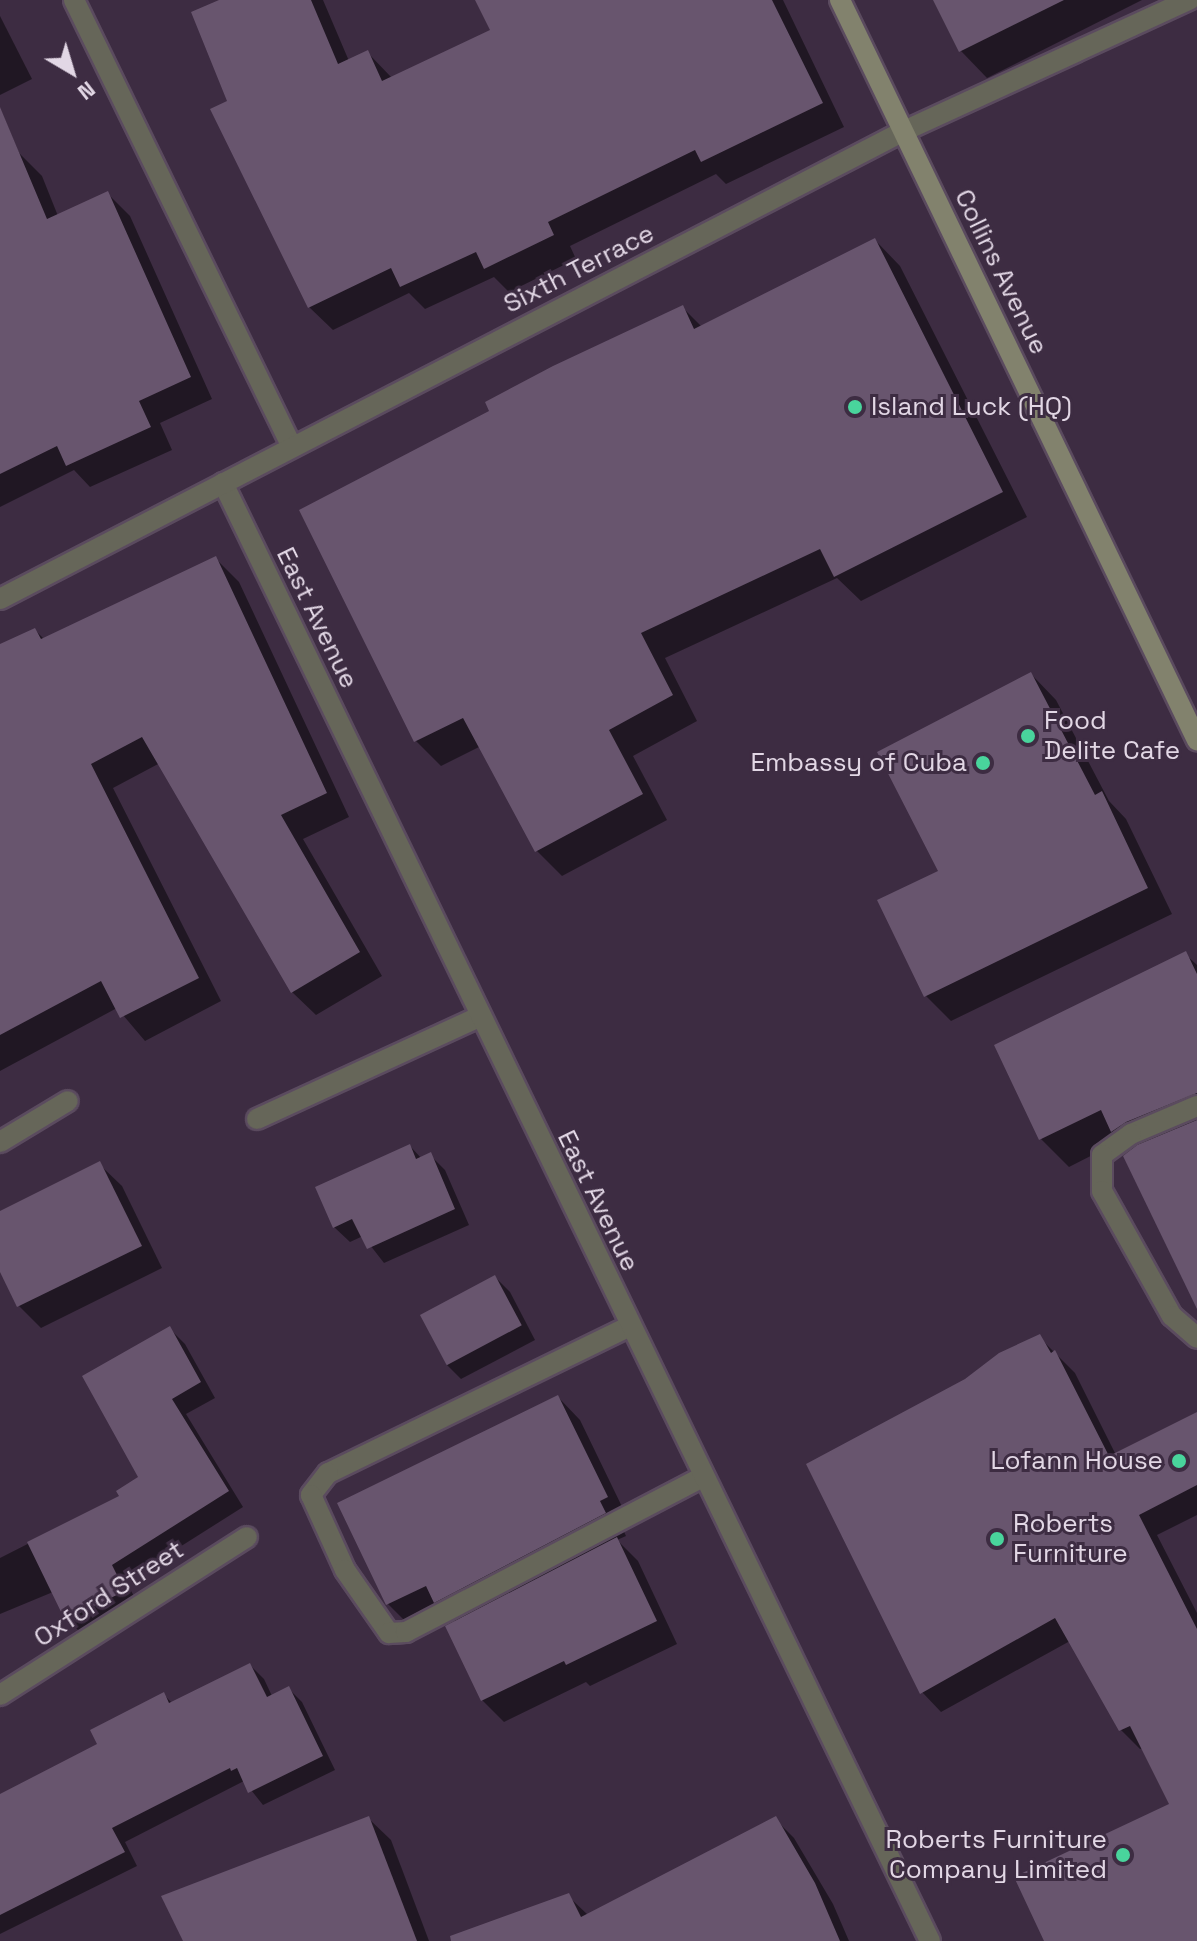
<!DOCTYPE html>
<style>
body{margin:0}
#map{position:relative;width:1197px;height:1941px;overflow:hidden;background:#3d2c42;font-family:"Space Grotesk",sans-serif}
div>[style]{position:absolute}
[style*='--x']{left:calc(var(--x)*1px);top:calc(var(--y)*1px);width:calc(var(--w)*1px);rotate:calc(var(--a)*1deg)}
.shadow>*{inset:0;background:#0007}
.building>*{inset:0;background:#68556e;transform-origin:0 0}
.roads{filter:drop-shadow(2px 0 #5b4b5f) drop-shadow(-2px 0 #5b4b5f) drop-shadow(0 2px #5b4b5f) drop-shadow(0 -2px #5b4b5f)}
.lane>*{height:20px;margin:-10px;padding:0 10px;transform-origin:10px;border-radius:10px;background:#666659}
.street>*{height:20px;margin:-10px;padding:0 10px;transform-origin:10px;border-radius:10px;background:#666659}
.secondary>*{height:20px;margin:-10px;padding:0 10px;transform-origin:10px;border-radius:10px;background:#82826d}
.dots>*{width:22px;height:22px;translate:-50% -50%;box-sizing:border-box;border:4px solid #3d2c42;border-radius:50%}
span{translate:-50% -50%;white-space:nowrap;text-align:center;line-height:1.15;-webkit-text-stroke:6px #3d2c42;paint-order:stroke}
.street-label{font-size:26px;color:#e2d7e5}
.poi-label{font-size:26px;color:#e2d7e5}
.left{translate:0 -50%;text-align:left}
.right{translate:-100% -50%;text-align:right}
.north{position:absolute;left:32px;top:32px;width:80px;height:80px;-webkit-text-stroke:6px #3d2c42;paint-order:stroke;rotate:142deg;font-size:22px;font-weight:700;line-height:32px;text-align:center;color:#e2d7e5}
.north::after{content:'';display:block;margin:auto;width:28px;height:36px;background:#e2d7e5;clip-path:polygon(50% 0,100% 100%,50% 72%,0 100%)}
</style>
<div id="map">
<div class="shadow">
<i style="clip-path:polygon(225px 0,323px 0,349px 61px,367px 52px,392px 78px,492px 31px,477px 0,783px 0,844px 127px,726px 184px,716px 174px,570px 246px,576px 259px,509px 292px,494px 277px,425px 309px,409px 293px,333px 330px,309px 307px,230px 102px)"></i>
<i style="clip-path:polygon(935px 0,1142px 0,987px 78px,961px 51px)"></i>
<i style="clip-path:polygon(0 16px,32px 79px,0 95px)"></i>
<i style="clip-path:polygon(0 108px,19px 153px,42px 176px,58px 216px,107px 193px,130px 216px,212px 399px,160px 423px,172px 450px,90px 487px,74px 470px,0 507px)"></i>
<i style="clip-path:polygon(875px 240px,900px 266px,1027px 517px,861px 601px,837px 578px,665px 658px,697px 721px,633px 756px,667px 820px,562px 876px,537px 851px,481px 746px,441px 766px,416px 741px,492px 411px,682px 307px,702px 327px)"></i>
<i style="clip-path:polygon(216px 559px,239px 582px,349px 817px,303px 839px,382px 976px,316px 1015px,292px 992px,160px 763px,113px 788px,221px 1001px,145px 1041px,117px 1008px,0 1071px,0 647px,35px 630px,45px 640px)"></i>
<i style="clip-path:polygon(1031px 674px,1056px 700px,1109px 801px,1126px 819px,1172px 914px,951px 1021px,926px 996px,941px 871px)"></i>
<i style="clip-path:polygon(1185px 954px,1197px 965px,1197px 1305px,1133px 1151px,1122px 1140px,1069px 1167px,1041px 1139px)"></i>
<i style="clip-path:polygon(410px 1146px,422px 1159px,430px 1155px,445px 1170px,469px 1225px,384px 1263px,363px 1236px,350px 1242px,334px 1227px)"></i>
<i style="clip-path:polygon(99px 1164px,122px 1186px,162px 1268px,41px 1328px,19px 1306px,0 1268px,0 1213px)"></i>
<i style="clip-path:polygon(495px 1277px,510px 1292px,535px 1340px,461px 1379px,446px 1364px)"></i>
<i style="clip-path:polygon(170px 1329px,185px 1344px,215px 1398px,186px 1414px,243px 1507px,126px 1581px,139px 1606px,82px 1634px,67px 1619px,53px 1592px,0 1614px,0 1558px,122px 1496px,140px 1478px)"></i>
<i style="clip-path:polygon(1039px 1337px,1075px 1373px,1116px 1455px,1197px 1414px,1197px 1515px,1157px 1535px,1197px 1613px,1197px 1941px,1046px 1941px,1172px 1805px,1144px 1748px,1140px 1749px,1120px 1729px,1070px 1641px,941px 1712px,922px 1692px,966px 1381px)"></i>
<i style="clip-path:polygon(558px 1397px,580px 1420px,628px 1519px,620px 1523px,626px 1536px,617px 1540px,638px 1561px,677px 1644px,590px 1686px,586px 1682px,504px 1722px,482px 1700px,456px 1623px,443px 1610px,410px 1626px,388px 1604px,340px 1504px)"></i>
<i style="clip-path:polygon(250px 1665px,264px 1679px,272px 1696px,289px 1689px,302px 1702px,335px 1770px,263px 1805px,244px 1781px,125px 1842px,137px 1866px,0 1934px,0 1806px,99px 1744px,164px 1695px,172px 1703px)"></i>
<i style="clip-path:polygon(368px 1818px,391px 1840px,429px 1941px,185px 1941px)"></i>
<i style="clip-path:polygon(775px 1819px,794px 1838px,833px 1904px,849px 1941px,478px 1941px,568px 1896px,588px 1915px)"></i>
</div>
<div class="building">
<i style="clip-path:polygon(219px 0,311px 0,338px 64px,368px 50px,382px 81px,490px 30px,475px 0,772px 0,823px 103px,701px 162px,695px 150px,548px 222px,554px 235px,484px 269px,476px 252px,400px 287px,391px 268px,308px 308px,210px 109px,227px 101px,191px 12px)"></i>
<i style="clip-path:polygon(933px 0,1064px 0,959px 52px)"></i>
<i style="clip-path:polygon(0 107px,47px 219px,108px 191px,191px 377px,139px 401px,151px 427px,66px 466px,57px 446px,0 474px)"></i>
<i style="clip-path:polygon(875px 238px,1003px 492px,834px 577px,820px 549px,641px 633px,673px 695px,609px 730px,643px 794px,535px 852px,463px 718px,414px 742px,299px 510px,489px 411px,485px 402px,553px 366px,683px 305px,694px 329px)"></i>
<i style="clip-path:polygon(216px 556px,327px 793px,281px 815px,360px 952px,291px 993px,142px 737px,91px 764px,199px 978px,120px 1018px,101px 981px,0 1035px,0 644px,35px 628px,41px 639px)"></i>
<i style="clip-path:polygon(1031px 672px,1095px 795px,1102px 791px,1148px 888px,924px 997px,877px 900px,938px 871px,877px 752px)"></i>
<i style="clip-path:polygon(1186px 951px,1197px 974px,1197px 1093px,1126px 1122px,1111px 1132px,1101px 1110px,1039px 1140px,994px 1045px)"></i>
<i style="clip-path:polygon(1197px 1120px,1197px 1309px,1123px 1156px,1137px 1145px)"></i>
<i style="clip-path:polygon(410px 1144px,416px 1159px,431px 1152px,455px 1209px,367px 1249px,352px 1219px,333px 1228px,315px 1187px)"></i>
<i style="clip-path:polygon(100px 1161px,142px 1246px,17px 1307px,0 1272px,0 1211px)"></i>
<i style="left:495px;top:1275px;width:57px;height:85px;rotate:62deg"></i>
<i style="clip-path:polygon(170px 1326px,201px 1382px,172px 1399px,229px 1491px,112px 1565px,125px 1591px,65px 1620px,27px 1542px,119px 1496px,116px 1491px,138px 1477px,82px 1376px)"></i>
<i style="clip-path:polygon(1040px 1334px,1051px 1353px,1055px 1350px,1109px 1456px,1197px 1412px,1197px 1485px,1139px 1515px,1197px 1629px,1197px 1941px,1044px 1941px,1014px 1877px,1169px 1804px,1130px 1726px,1119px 1731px,1055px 1618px,920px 1694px,806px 1464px,965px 1379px,999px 1353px)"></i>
<i style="clip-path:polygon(558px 1395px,608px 1497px,600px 1501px,606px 1513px,434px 1603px,426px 1586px,386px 1605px,337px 1503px)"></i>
<i style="clip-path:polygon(617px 1537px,657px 1621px,566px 1665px,564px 1661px,481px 1701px,445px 1626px)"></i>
<i style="clip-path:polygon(250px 1663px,267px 1697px,289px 1686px,323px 1756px,248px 1793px,237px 1768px,231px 1771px,230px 1768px,112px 1828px,125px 1852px,0 1915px,0 1794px,97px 1744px,90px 1730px,164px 1692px,169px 1703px)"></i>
<i style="clip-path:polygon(369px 1816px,417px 1941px,183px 1941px,161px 1896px)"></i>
<i style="clip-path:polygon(776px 1816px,815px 1883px,840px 1941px,451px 1941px,450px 1936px,569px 1893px,581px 1917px)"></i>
</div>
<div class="roads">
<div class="lane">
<i style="--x:1197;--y:1106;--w:72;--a:157"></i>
<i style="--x:1131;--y:1134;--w:36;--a:144"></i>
<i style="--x:1102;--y:1155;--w:36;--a:90"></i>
<i style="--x:1102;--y:1191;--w:143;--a:60.8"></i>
<i style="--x:1172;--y:1316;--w:33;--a:41"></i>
<i style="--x:257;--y:1119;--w:244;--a:-24.7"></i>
<i style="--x:630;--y:1326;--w:336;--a:154"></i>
<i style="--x:328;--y:1473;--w:28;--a:128"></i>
<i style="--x:311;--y:1495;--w:82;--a:65.6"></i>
<i style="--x:345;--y:1570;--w:77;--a:55.1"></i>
<i style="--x:389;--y:1633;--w:17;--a:-3"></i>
<i style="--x:406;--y:1632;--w:335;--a:-27.6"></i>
</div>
<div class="street">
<i style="--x:74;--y:0;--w:496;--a:64"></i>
<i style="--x:223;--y:483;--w:1620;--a:64.13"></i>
<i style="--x:0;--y:599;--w:1018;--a:-27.37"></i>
<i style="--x:904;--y:131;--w:314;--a:-24.7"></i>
<i style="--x:0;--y:1142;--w:79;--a:-31.1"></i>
<i style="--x:0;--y:1695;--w:293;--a:-32.6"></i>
</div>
<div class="secondary">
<i style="--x:840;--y:0;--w:822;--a:64.25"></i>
</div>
</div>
<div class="dots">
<i style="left:855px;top:407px;background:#49d49c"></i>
<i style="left:1028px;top:736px;background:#49d49c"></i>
<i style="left:983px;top:763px;background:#49d49c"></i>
<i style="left:1179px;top:1461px;background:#49d49c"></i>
<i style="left:997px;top:1539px;background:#49d49c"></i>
<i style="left:1123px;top:1855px;background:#49d49c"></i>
</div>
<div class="street-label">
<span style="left:579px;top:269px;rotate:-27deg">Sixth Terrace</span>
<span style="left:1001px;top:272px;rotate:64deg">Collins Avenue</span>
<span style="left:317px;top:618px;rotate:64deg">East Avenue</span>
<span style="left:598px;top:1201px;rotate:64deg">East Avenue</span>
<span style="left:109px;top:1594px;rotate:-33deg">Oxford Street</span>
</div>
<div class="poi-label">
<span class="left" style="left:871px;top:407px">Island Luck (HQ)</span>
<span class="left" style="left:1044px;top:736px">Food<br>Delite Cafe</span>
<span class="right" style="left:967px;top:763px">Embassy of Cuba</span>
<span class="right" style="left:1163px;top:1461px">Lofann House</span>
<span class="left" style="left:1013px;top:1539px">Roberts<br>Furniture</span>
<span class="right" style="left:1107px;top:1855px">Roberts Furniture<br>Company Limited</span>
</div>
<div class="north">N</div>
</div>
